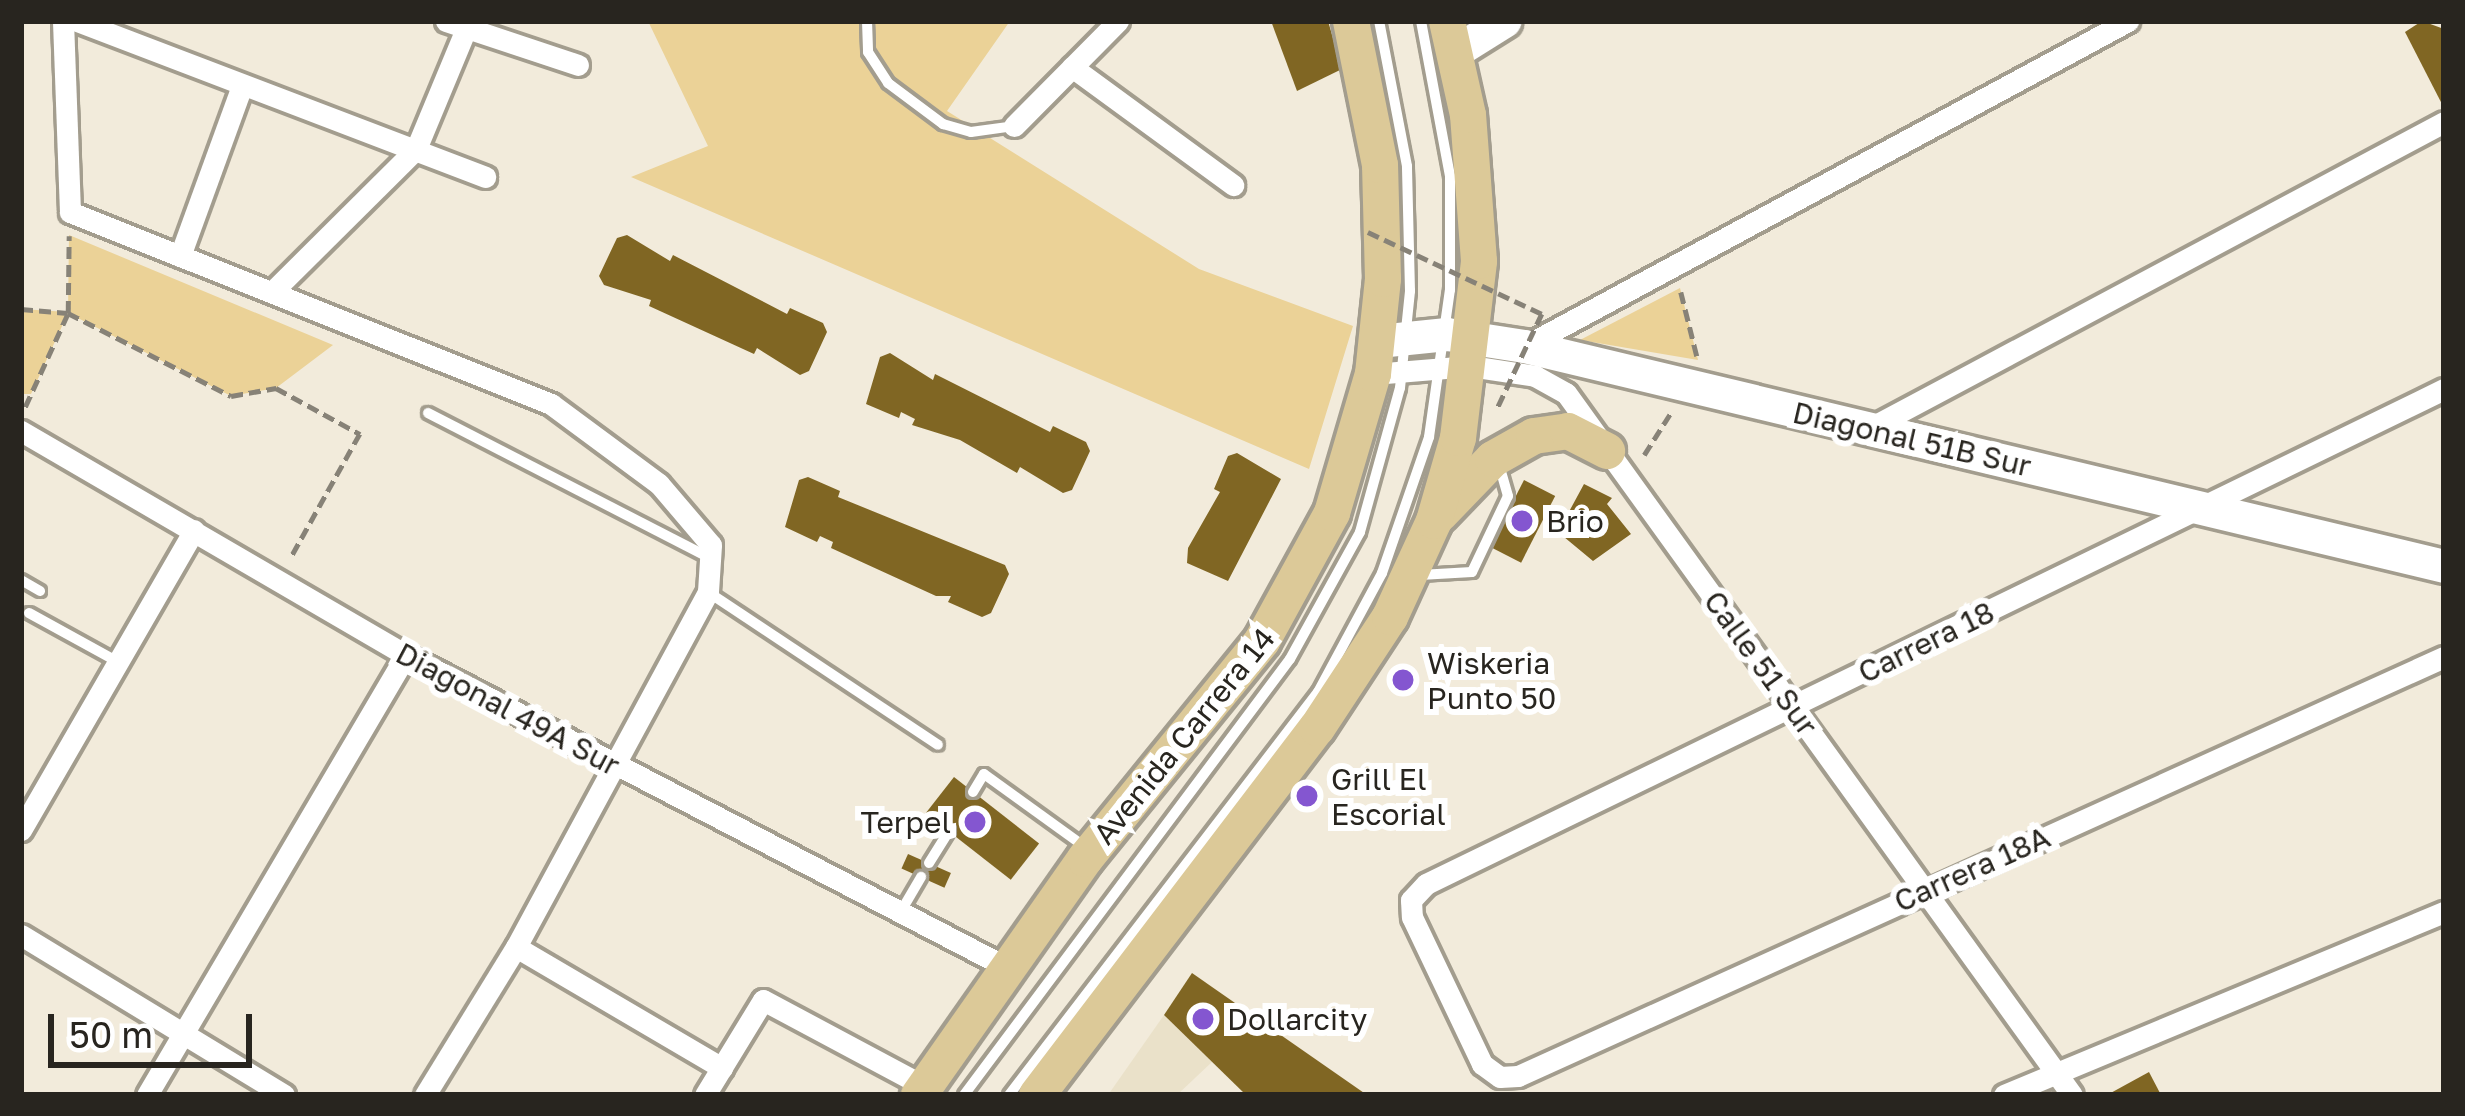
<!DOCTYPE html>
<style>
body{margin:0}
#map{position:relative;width:2465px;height:1116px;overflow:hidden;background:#f2ebdb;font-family:"Golos Text",sans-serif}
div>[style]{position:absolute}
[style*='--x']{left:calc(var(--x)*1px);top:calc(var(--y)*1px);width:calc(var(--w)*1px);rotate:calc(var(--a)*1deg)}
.built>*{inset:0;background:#eae1c9}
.green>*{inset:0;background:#ebd297}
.building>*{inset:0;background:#806623;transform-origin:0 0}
.path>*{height:4.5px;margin-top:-2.25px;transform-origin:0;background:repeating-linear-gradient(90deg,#878277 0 12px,transparent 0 18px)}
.roads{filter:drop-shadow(3px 0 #a39d8e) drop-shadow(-3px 0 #a39d8e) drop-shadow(0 3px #a39d8e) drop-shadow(0 -3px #a39d8e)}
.lane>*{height:10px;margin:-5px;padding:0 5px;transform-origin:5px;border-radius:5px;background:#fff}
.street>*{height:21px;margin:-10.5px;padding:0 10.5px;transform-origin:10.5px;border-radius:10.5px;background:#fff}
.secondary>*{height:33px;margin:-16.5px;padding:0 16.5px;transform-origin:16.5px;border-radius:16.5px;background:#fff}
.primary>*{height:36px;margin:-18px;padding:0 18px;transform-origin:18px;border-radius:18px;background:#dcc998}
.path-bridge>*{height:4.5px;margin-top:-2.25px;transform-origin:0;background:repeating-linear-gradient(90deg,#878277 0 12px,transparent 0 18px)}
.dots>*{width:33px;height:33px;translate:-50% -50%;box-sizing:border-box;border:6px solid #fff;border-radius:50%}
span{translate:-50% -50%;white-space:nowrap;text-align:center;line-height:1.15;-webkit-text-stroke:12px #fff;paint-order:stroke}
.street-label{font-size:30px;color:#28251f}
.poi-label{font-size:30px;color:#28251f}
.left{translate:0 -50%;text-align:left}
.right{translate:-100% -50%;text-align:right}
.frame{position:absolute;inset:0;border:24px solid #28251f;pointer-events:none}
.scale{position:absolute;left:48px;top:1014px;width:204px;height:54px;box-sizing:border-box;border:6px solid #28251f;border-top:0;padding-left:15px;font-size:36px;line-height:42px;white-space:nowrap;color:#28251f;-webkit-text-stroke:9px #fff;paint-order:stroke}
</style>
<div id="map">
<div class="built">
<i style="clip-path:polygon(1164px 1015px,1212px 1062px,1177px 1095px,1108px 1095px)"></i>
</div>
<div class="green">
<i style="clip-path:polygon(648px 21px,1010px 21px,947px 111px,1199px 269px,1353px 326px,1309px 469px,631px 177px,708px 146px)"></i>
<i style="clip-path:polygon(69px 235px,333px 345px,276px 388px,231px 396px,68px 313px,31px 394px,21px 394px,21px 309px,68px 312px)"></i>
<i style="clip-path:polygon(1680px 288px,1698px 360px,1580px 340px)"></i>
</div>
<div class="building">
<i style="clip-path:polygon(1271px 21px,1328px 21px,1342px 69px,1297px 91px)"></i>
<i style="clip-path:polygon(2422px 21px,2444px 29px,2444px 108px,2405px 32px)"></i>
<i style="clip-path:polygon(627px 235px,670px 261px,673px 255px,787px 314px,790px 308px,823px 323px,827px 332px,809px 371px,800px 375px,757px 348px,754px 354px,649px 306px,651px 300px,604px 285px,599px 276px,617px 238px)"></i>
<i style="clip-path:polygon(890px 353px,933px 380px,935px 374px,1050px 432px,1053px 426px,1086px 442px,1090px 451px,1072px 490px,1063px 493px,1020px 467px,1017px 473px,960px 440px,912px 425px,915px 419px,901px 412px,899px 418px,866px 404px,880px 357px)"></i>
<i style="clip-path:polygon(1237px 453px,1281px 479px,1228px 581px,1187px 563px,1188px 548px,1220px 492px,1214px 489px,1228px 456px)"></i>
<i style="clip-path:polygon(808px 477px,840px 491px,838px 497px,1005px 565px,1009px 574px,991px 613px,982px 617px,948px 602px,951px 596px,936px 596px,831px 548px,833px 542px,820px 536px,817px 542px,785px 527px,799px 480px)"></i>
<i style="left:1524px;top:480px;width:35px;height:75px;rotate:27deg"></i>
<i style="clip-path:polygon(1584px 484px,1612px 498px,1607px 504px,1631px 534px,1593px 561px,1558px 532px)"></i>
<i style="left:954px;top:777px;width:108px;height:46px;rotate:38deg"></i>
<i style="left:908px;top:854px;width:47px;height:16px;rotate:24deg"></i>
<i style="clip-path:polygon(1192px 973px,1367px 1095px,1246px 1095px,1164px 1015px)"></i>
<i style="clip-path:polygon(2149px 1072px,2161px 1095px,2107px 1095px)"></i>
</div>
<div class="path">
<i style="--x:1681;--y:292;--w:66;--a:76"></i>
<i style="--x:21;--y:309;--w:47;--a:4.9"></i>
<i style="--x:68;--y:313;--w:183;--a:27"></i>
<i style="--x:231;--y:396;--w:46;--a:-10.1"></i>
<i style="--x:276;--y:388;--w:96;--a:28.7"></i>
<i style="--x:360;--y:434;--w:143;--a:119.2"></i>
<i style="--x:25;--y:407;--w:103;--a:-65.4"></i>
<i style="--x:68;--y:313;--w:77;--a:-89.3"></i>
<i style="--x:1644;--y:455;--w:49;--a:-57.6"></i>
</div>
<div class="roads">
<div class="lane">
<i style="--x:867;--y:21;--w:31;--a:88"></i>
<i style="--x:868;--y:52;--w:37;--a:57"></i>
<i style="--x:888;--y:83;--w:69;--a:36.7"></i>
<i style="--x:943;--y:124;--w:29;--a:16"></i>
<i style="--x:971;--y:132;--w:43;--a:-7.9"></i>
<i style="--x:428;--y:413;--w:317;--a:27.2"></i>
<i style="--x:1420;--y:575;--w:52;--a:-3.3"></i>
<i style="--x:1472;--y:572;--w:84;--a:-64.7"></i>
<i style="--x:1508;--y:496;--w:32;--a:-106"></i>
<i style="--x:21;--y:580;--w:22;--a:30"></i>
<i style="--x:708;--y:592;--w:276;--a:33.6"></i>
<i style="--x:29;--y:613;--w:102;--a:28.8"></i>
<i style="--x:973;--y:792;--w:21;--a:-59"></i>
<i style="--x:984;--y:774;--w:123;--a:35.8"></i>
<i style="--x:929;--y:863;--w:38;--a:-58"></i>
<i style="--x:900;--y:913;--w:42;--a:-59.7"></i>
<i style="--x:964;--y:1095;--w:544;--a:-53.21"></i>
<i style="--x:1290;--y:659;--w:145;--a:-61.1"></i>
<i style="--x:1360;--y:532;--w:149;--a:-74.5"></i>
<i style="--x:1400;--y:388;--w:98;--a:-84.1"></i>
<i style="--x:1410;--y:291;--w:125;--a:-91.4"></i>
<i style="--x:1407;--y:166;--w:148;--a:-100.9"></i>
<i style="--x:1009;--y:1095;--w:508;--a:-52.52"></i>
<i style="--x:1318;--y:692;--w:135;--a:-61.7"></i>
<i style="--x:1382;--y:573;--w:144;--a:-70.9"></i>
<i style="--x:1429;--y:437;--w:148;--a:-81.9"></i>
<i style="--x:1450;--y:290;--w:114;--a:-90"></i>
<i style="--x:1450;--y:176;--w:158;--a:-100.6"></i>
</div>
<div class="street">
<i style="--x:63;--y:21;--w:191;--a:87.9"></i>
<i style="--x:70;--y:212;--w:518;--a:21.76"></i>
<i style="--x:551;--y:404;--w:134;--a:36.5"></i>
<i style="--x:659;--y:484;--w:80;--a:49.6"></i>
<i style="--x:711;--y:545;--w:47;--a:93.7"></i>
<i style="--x:708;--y:592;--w:404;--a:118.4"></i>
<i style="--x:516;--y:947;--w:174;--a:121.6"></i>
<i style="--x:77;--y:21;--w:437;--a:20.9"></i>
<i style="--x:446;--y:21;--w:139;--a:18.4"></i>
<i style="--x:1072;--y:67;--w:200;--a:36.2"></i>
<i style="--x:1014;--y:126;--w:148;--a:-45.3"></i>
<i style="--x:180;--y:256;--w:181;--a:-70"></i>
<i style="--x:272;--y:292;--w:203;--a:-44.8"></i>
<i style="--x:416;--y:149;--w:130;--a:-67.4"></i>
<i style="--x:1527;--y:345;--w:683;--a:-28.33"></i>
<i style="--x:1373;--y:374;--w:97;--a:-4.7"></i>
<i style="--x:1470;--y:366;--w:66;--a:8.7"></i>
<i style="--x:1535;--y:376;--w:35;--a:29"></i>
<i style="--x:1566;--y:393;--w:865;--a:54.22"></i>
<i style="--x:2444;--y:389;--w:1132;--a:154.07"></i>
<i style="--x:1426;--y:884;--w:22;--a:133"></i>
<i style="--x:1411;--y:900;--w:17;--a:87"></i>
<i style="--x:1412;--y:917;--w:163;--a:64.5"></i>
<i style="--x:1482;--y:1064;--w:22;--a:36"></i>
<i style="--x:1500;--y:1077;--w:18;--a:-3"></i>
<i style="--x:1518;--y:1076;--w:1016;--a:-24.35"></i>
<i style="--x:1870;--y:428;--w:650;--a:-28.06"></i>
<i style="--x:21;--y:431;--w:445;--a:30.2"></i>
<i style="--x:406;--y:655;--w:676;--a:27.47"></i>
<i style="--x:21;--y:830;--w:346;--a:-60"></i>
<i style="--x:21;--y:935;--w:308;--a:31.3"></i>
<i style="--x:516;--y:947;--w:239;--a:30.4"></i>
<i style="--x:147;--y:1095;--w:511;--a:-59.52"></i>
<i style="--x:705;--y:1095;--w:111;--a:-58.6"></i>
<i style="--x:763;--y:1000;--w:183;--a:28.1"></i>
<i style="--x:2004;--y:1095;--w:477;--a:-22.6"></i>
</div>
<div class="secondary">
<i style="--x:1456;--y:51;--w:57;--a:-32"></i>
<i style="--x:1378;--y:341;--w:69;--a:-5.8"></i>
<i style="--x:1447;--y:334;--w:78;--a:8.9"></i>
<i style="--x:1524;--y:346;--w:946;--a:13.45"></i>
</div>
<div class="primary">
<i style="--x:1440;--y:514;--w:76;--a:-46.1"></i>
<i style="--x:1493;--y:459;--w:47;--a:-29.3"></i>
<i style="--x:1534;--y:436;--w:34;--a:-8"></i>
<i style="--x:1568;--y:431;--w:44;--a:27.1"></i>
<i style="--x:919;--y:1095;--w:289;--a:-54.9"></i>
<i style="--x:1085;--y:859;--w:281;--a:-50.9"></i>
<i style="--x:1262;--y:641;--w:146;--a:-61.3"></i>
<i style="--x:1332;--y:513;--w:145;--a:-73.6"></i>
<i style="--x:1373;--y:374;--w:96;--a:-84"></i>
<i style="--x:1383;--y:279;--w:114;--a:-91.5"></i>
<i style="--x:1380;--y:165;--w:147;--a:-101.4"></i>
<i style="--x:1037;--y:1095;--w:462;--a:-52.7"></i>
<i style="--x:1317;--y:728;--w:133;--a:-56.7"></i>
<i style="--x:1390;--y:617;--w:106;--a:-65.4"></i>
<i style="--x:1434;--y:521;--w:86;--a:-73.9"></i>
<i style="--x:1458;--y:438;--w:178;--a:-83.2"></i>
<i style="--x:1479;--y:261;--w:146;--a:-94.3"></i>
<i style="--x:1468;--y:115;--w:96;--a:-102.6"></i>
</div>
</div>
<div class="path-bridge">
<i style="--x:1368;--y:232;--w:192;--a:25.2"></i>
<i style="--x:1542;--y:314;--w:105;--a:115.3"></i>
</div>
<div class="dots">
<i style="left:1522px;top:521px;background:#8456d0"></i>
<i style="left:1403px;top:680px;background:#8456d0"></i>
<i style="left:1307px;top:796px;background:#8456d0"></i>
<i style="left:975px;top:822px;background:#8456d0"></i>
<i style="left:1203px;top:1019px;background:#8456d0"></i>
</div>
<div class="street-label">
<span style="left:1912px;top:439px;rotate:13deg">Diagonal 51B Sur</span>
<span style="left:1926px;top:642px;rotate:-26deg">Carrera 18</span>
<span style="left:1761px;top:663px;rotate:54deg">Calle 51 Sur</span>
<span style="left:508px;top:709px;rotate:28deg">Diagonal 49A Sur</span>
<span style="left:1184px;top:736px;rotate:-51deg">Avenida Carrera 14</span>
<span style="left:1972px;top:869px;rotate:-24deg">Carrera 18A</span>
</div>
<div class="poi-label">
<span class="left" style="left:1546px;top:521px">Brio</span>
<span class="left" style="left:1427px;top:680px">Wiskeria<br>Punto 50</span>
<span class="left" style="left:1331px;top:796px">Grill El<br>Escorial</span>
<span class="right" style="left:951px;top:822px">Terpel</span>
<span class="left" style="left:1227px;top:1019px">Dollarcity</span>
</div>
<div class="frame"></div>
<div class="scale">50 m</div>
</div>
